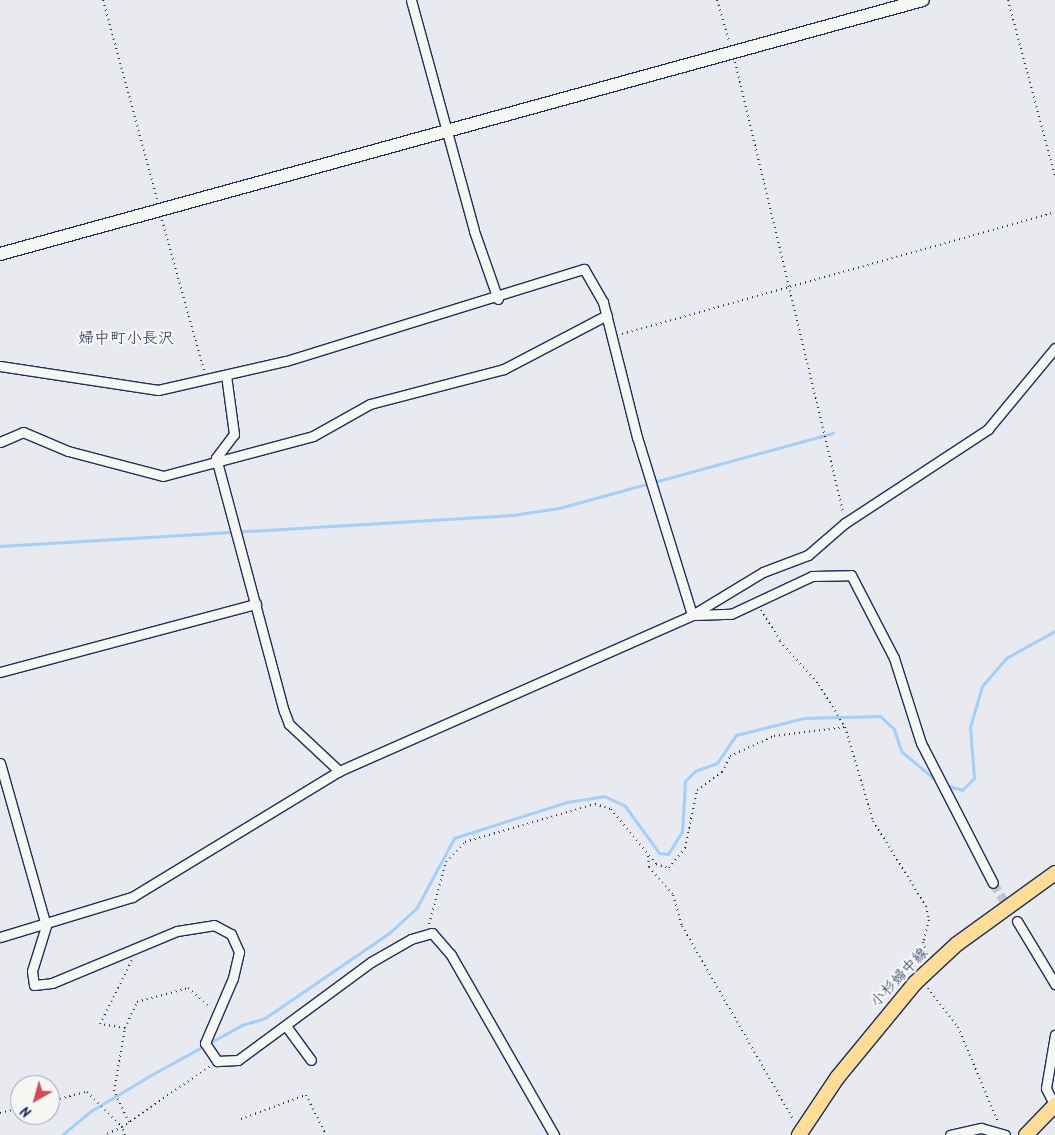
<!DOCTYPE html>
<meta charset="utf-8">
<style>
body{margin:0}
#map{position:relative;width:1055px;height:1135px;overflow:hidden;background:#e9e9f0;font-family:Kalam,"Klee One",sans-serif}
div>[style]{position:absolute}
[style*='--x']{left:calc(var(--x)*1px);top:calc(var(--y)*1px);width:calc(var(--w)*1px);rotate:calc(var(--a)*1deg)}
.stream>*{height:3px;margin:-1.5px;padding:0 1.5px;transform-origin:1.5px;border-radius:1.5px;background:#a1d0fd}
.street-tunnel>*{height:9px;margin-top:-4.5px;transform-origin:0;background:repeating-linear-gradient(90deg,#c0c4d3 0 9px,transparent 0 13.5px)}
.path>*{height:2px;margin-top:-1px;transform-origin:0;background:repeating-linear-gradient(90deg,#1b2f5e 0 1px,transparent 0 5px)}
.roads{filter:drop-shadow(1px 0 #1b2f5e) drop-shadow(-1px 0 #1b2f5e) drop-shadow(0 1px #1b2f5e) drop-shadow(0 -1px #1b2f5e)}
.street>*{height:9px;margin:-4.5px;padding:0 4.5px;transform-origin:4.5px;border-radius:4.5px;background:#f6f6f2}
.secondary>*{height:12px;margin:-6px;padding:0 6px;transform-origin:6px;border-radius:6px;background:#f6f6f2}
.primary>*{height:14px;margin:-7px;padding:0 7px;transform-origin:7px;border-radius:7px;background:#ffdd96}
span{translate:-50% -50%;white-space:nowrap;text-align:center;line-height:1.15;-webkit-text-stroke:4.5px #f6f6f2;paint-order:stroke}
.street-label{font-size:15px;color:#1b2f5e}
.neighbourhood-label{font-size:16px;color:#1b2f5e}
.north{position:absolute;left:10px;top:1075px;width:50px;height:50px;box-sizing:border-box;background:#f6f6f2;border:1px solid #9ea6b7;border-radius:50%;rotate:218deg;font-size:14px;font-weight:700;line-height:20px;text-align:center;color:#1b2f5e}
.north::after{content:'';display:block;margin:auto;width:18px;height:22px;background:#d1495b;clip-path:polygon(50% 0,100% 100%,50% 72%,0 100%)}
</style>
<div id="map">
<div class="stream">
<i style="--x:0;--y:546;--w:514;--a:-3.46"></i>
<i style="--x:513;--y:515;--w:47;--a:-8.7"></i>
<i style="--x:559;--y:508;--w:284;--a:-15.3"></i>
<i style="--x:945;--y:785;--w:18;--a:16"></i>
<i style="--x:962;--y:790;--w:17;--a:-45"></i>
<i style="--x:974;--y:778;--w:51;--a:-94.5"></i>
<i style="--x:970;--y:727;--w:43;--a:-73.7"></i>
<i style="--x:982;--y:686;--w:37;--a:-49"></i>
<i style="--x:1006;--y:658;--w:56;--a:-28.9"></i>
<i style="--x:62;--y:1135;--w:38;--a:-40"></i>
<i style="--x:91;--y:1111;--w:70;--a:-31"></i>
<i style="--x:151;--y:1075;--w:104;--a:-28.8"></i>
<i style="--x:242;--y:1025;--w:24;--a:-17"></i>
<i style="--x:265;--y:1018;--w:150;--a:-34.4"></i>
<i style="--x:389;--y:933;--w:36;--a:-42"></i>
<i style="--x:416;--y:909;--w:81;--a:-61.8"></i>
<i style="--x:454;--y:838;--w:119;--a:-17.7"></i>
<i style="--x:567;--y:802;--w:37;--a:-9"></i>
<i style="--x:604;--y:796;--w:23;--a:25"></i>
<i style="--x:625;--y:806;--w:58;--a:54.1"></i>
<i style="--x:659;--y:853;--w:9;--a:6"></i>
<i style="--x:668;--y:854;--w:26;--a:-58"></i>
<i style="--x:682;--y:832;--w:51;--a:-86.6"></i>
<i style="--x:685;--y:781;--w:14;--a:-45"></i>
<i style="--x:695;--y:771;--w:23;--a:-20"></i>
<i style="--x:717;--y:763;--w:34;--a:-56"></i>
<i style="--x:736;--y:735;--w:70;--a:-14"></i>
<i style="--x:804;--y:718;--w:76;--a:-1.5"></i>
<i style="--x:880;--y:716;--w:19;--a:43"></i>
<i style="--x:894;--y:729;--w:23;--a:72"></i>
<i style="--x:901;--y:751;--w:50;--a:40.1"></i>
</div>
<div class="street-tunnel">
<i style="--x:993;--y:883;--w:45;--a:57.7"></i>
</div>
<div class="path">
<i style="--x:103;--y:0;--w:206;--a:74.8"></i>
<i style="--x:717;--y:0;--w:43;--a:73.7"></i>
<i style="--x:1008;--y:0;--w:183;--a:75.1"></i>
<i style="--x:735;--y:62;--w:463;--a:76.5"></i>
<i style="--x:162;--y:220;--w:156;--a:74.4"></i>
<i style="--x:622;--y:334;--w:450;--a:-15.7"></i>
<i style="--x:761;--y:610;--w:36;--a:58"></i>
<i style="--x:780;--y:641;--w:59;--a:48.4"></i>
<i style="--x:819;--y:685;--w:49;--a:58.2"></i>
<i style="--x:845;--y:727;--w:98;--a:73.4"></i>
<i style="--x:873;--y:821;--w:100;--a:58.1"></i>
<i style="--x:926;--y:906;--w:14;--a:78"></i>
<i style="--x:929;--y:920;--w:23;--a:105"></i>
<i style="--x:923;--y:942;--w:15;--a:70"></i>
<i style="--x:648;--y:856;--w:11;--a:85"></i>
<i style="--x:649;--y:867;--w:37;--a:49"></i>
<i style="--x:673;--y:895;--w:32;--a:74"></i>
<i style="--x:682;--y:926;--w:225;--a:60.1"></i>
<i style="--x:429;--y:924;--w:64;--a:-74.7"></i>
<i style="--x:446;--y:862;--w:28;--a:-46"></i>
<i style="--x:465;--y:842;--w:135;--a:-16.3"></i>
<i style="--x:595;--y:804;--w:17;--a:17"></i>
<i style="--x:611;--y:809;--w:71;--a:50.7"></i>
<i style="--x:656;--y:864;--w:14;--a:17"></i>
<i style="--x:669;--y:868;--w:26;--a:-51"></i>
<i style="--x:685;--y:848;--w:59;--a:-78.3"></i>
<i style="--x:697;--y:790;--w:31;--a:-36"></i>
<i style="--x:722;--y:772;--w:18;--a:-63"></i>
<i style="--x:730;--y:756;--w:48;--a:-24.4"></i>
<i style="--x:774;--y:736;--w:72;--a:-7.2"></i>
<i style="--x:928;--y:988;--w:49;--a:52.4"></i>
<i style="--x:958;--y:1027;--w:103;--a:67.2"></i>
<i style="--x:125;--y:1028;--w:25;--a:-171"></i>
<i style="--x:100;--y:1024;--w:72;--a:-63.4"></i>
<i style="--x:50;--y:1101;--w:38;--a:-14"></i>
<i style="--x:87;--y:1092;--w:49;--a:45"></i>
<i style="--x:122;--y:1127;--w:19;--a:155"></i>
<i style="--x:0;--y:1113;--w:21;--a:-14"></i>
<i style="--x:241;--y:1119;--w:69;--a:-20.3"></i>
<i style="--x:306;--y:1095;--w:45;--a:63.4"></i>
<i style="--x:129;--y:1122;--w:34;--a:-116"></i>
<i style="--x:114;--y:1091;--w:64;--a:-80.1"></i>
<i style="--x:125;--y:1028;--w:29;--a:-65"></i>
<i style="--x:137;--y:1002;--w:53;--a:-15.4"></i>
<i style="--x:188;--y:988;--w:29;--a:41"></i>
<i style="--x:125;--y:1135;--w:9;--a:-111"></i>
<i style="--x:122;--y:1127;--w:107;--a:-34.7"></i>
</div>
<div class="roads">
<div class="street">
<i style="--x:411;--y:0;--w:239;--a:74.7"></i>
<i style="--x:474;--y:231;--w:72;--a:70.6"></i>
<i style="--x:0;--y:366;--w:160;--a:8.6"></i>
<i style="--x:158;--y:390;--w:131;--a:-12.8"></i>
<i style="--x:286;--y:361;--w:312;--a:-17.2"></i>
<i style="--x:584;--y:269;--w:38;--a:60"></i>
<i style="--x:603;--y:302;--w:139;--a:75.9"></i>
<i style="--x:637;--y:437;--w:186;--a:72.8"></i>
<i style="--x:226;--y:375;--w:60;--a:82.3"></i>
<i style="--x:234;--y:434;--w:30;--a:127"></i>
<i style="--x:216;--y:458;--w:262;--a:75"></i>
<i style="--x:284;--y:711;--w:14;--a:69"></i>
<i style="--x:289;--y:724;--w:69;--a:43.2"></i>
<i style="--x:0;--y:442;--w:25;--a:-23"></i>
<i style="--x:23;--y:432;--w:49;--a:22.9"></i>
<i style="--x:68;--y:451;--w:98;--a:14.7"></i>
<i style="--x:163;--y:476;--w:155;--a:-14.9"></i>
<i style="--x:313;--y:436;--w:65;--a:-29.3"></i>
<i style="--x:370;--y:404;--w:138;--a:-14.6"></i>
<i style="--x:504;--y:369;--w:116;--a:-27.7"></i>
<i style="--x:694;--y:615;--w:37;--a:-2"></i>
<i style="--x:731;--y:614;--w:89;--a:-25.1"></i>
<i style="--x:812;--y:576;--w:39;--a:-1"></i>
<i style="--x:851;--y:575;--w:93;--a:62.6"></i>
<i style="--x:894;--y:658;--w:89;--a:72.4"></i>
<i style="--x:921;--y:743;--w:157;--a:62.8"></i>
<i style="--x:0;--y:672;--w:265;--a:-14.9"></i>
<i style="--x:0;--y:763;--w:169;--a:74.2"></i>
<i style="--x:46;--y:926;--w:47;--a:107.3"></i>
<i style="--x:32;--y:971;--w:14;--a:82"></i>
<i style="--x:34;--y:985;--w:18;--a:-6"></i>
<i style="--x:52;--y:983;--w:135;--a:-22.6"></i>
<i style="--x:177;--y:931;--w:37;--a:-9"></i>
<i style="--x:214;--y:925;--w:19;--a:28"></i>
<i style="--x:231;--y:934;--w:20;--a:66"></i>
<i style="--x:239;--y:952;--w:27;--a:103"></i>
<i style="--x:233;--y:978;--w:71;--a:113.3"></i>
<i style="--x:205;--y:1043;--w:22;--a:56"></i>
<i style="--x:217;--y:1061;--w:21;--a:-3"></i>
<i style="--x:238;--y:1060;--w:165;--a:-36.4"></i>
<i style="--x:371;--y:962;--w:46;--a:-29.9"></i>
<i style="--x:411;--y:939;--w:22;--a:-16"></i>
<i style="--x:432;--y:933;--w:29;--a:49"></i>
<i style="--x:451;--y:955;--w:207;--a:60.2"></i>
<i style="--x:1017;--y:921;--w:74;--a:58.9"></i>
<i style="--x:0;--y:937;--w:138;--a:-16.9"></i>
<i style="--x:132;--y:897;--w:242;--a:-31.3"></i>
<i style="--x:339;--y:771;--w:386;--a:-23.8"></i>
<i style="--x:692;--y:615;--w:83;--a:-31.2"></i>
<i style="--x:763;--y:572;--w:48;--a:-20.7"></i>
<i style="--x:808;--y:555;--w:49;--a:-40.9"></i>
<i style="--x:845;--y:523;--w:171;--a:-33.3"></i>
<i style="--x:988;--y:429;--w:105;--a:-50.4"></i>
<i style="--x:286;--y:1026;--w:42;--a:53.7"></i>
<i style="--x:1055;--y:1106;--w:20;--a:-117"></i>
<i style="--x:1046;--y:1088;--w:54;--a:-80.4"></i>
<i style="--x:950;--y:1135;--w:32;--a:-13"></i>
<i style="--x:981;--y:1128;--w:25;--a:16"></i>
</div>
<div class="secondary">
<i style="--x:0;--y:254;--w:957;--a:-15.39"></i>
</div>
<div class="primary">
<i style="--x:799;--y:1135;--w:69;--a:-56.3"></i>
<i style="--x:837;--y:1078;--w:123;--a:-50.6"></i>
<i style="--x:915;--y:983;--w:57;--a:-42.9"></i>
<i style="--x:957;--y:944;--w:121;--a:-35.9"></i>
<i style="--x:1026;--y:1135;--w:42;--a:-46"></i>
</div>
</div>
<div class="street-label">
<span style="left:900px;top:978px;rotate:-46deg">小杉婦中線</span>
</div>
<div class="neighbourhood-label">
<span style="left:126px;top:339px">婦中町小長沢</span>
</div>
<div class="north">N</div>
</div>
